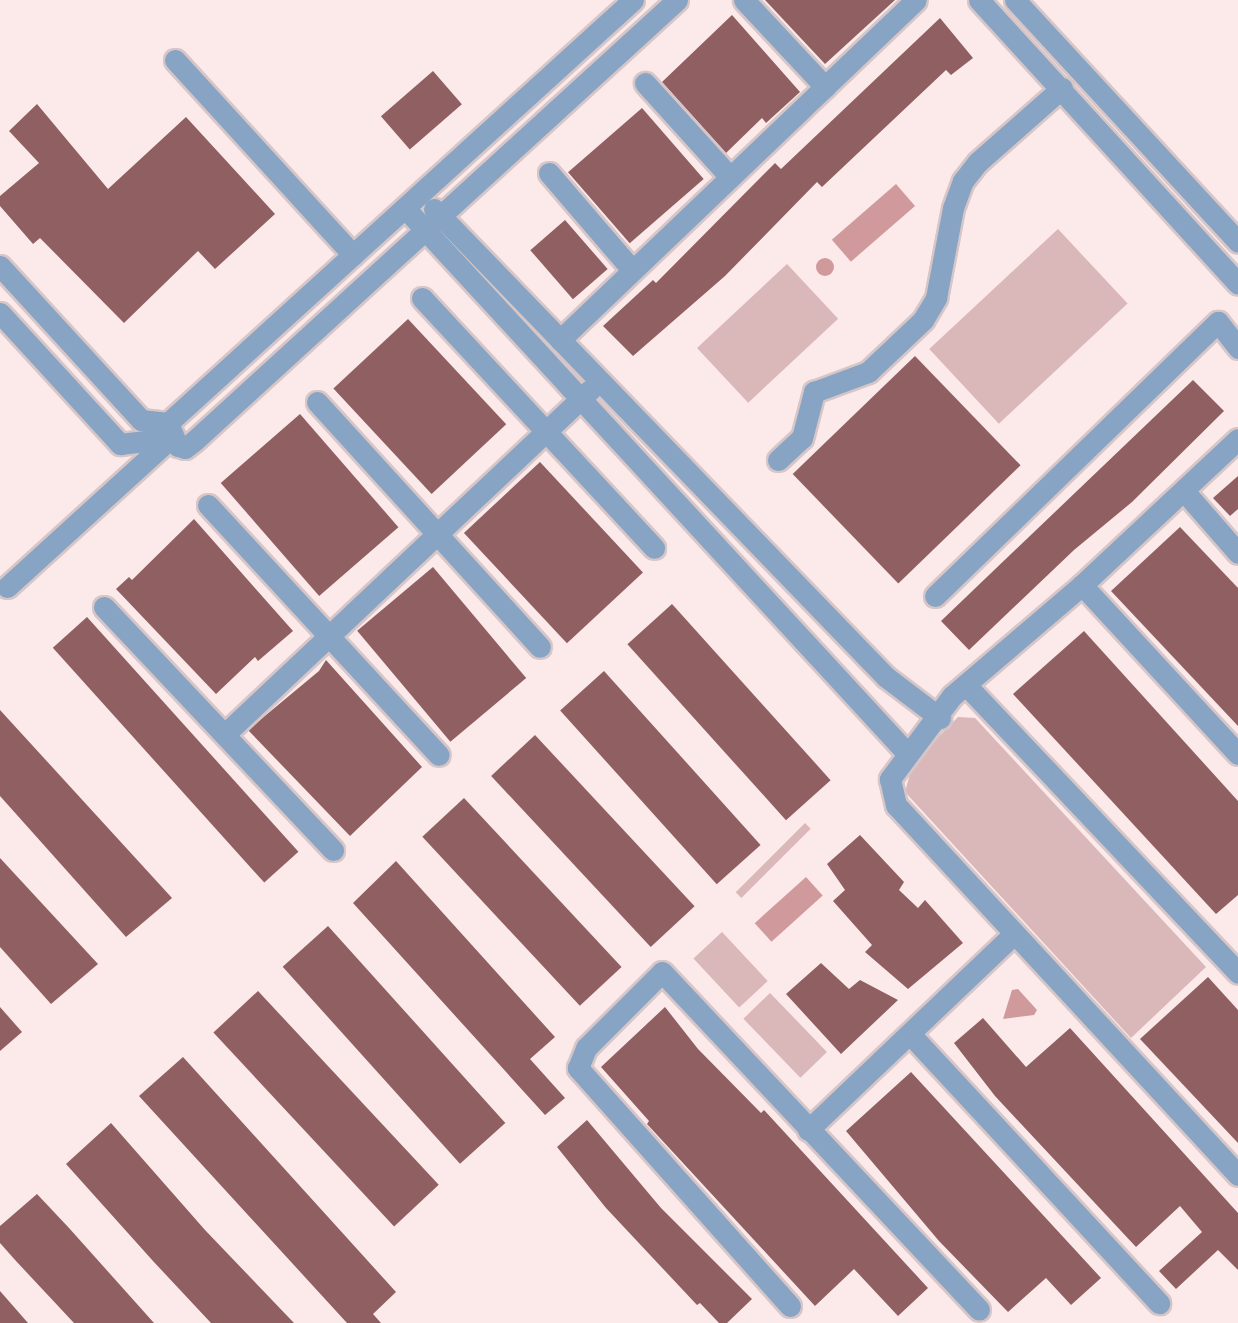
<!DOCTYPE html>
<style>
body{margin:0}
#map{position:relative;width:1238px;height:1323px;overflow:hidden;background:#fce9ea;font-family:Lora,serif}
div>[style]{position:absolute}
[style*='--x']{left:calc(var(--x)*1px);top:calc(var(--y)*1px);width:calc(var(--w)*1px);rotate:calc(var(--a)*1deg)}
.green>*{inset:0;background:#dab7b8;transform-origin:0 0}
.water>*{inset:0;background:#d09a9d;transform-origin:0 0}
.round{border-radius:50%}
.building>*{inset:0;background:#905f62;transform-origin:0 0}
.roads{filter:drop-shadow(2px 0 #d7c6c7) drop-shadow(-2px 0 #d7c6c7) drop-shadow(0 2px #d7c6c7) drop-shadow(0 -2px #d7c6c7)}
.minor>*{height:21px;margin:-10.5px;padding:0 10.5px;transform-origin:10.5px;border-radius:10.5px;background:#88a4c4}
span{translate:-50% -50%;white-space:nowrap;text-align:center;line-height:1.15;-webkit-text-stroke:6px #fefbfb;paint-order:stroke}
</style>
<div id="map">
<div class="green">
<i style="left:1058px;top:229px;width:102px;height:176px;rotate:47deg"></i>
<i style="left:787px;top:264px;width:75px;height:123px;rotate:47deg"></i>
<i style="clip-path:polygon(958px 717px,975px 718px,1206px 967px,1131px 1038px,905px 792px,913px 763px)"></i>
<i style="left:805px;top:823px;width:8px;height:98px;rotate:45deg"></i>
<i style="left:722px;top:932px;width:67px;height:39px;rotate:47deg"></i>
<i style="left:770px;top:993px;width:82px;height:37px;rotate:46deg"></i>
</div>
<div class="water">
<i style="left:896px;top:184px;width:29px;height:85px;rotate:49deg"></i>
<i class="round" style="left:816px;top:258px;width:18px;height:18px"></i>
<i style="left:806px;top:877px;width:25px;height:69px;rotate:48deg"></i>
<i style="clip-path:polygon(1018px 989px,1037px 1010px,1034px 1015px,1003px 1019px,1012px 990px)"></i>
</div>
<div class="building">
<i style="clip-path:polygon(765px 0,895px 0,825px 64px)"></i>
<i style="clip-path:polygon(732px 15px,800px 92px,766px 123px,762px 118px,726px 153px,662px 82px)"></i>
<i style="clip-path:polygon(940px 18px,973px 58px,951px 75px,946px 70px,822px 187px,817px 182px,725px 276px,633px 356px,603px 326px,653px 280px,656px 283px,775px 163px,781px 169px)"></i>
<i style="left:433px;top:71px;width:44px;height:69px;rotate:49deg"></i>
<i style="clip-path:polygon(37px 104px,108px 189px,186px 117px,275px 214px,215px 269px,198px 251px,124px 323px,40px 238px,33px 244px,0 206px,0 196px,39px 163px,9px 131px)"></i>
<i style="left:642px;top:108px;width:94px;height:98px;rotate:49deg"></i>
<i style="left:565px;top:220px;width:65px;height:46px;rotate:49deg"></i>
<i style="left:408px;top:319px;width:144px;height:102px;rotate:47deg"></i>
<i style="left:915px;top:356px;width:152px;height:170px;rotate:46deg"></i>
<i style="clip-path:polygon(1193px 380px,1224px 411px,1132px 502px,1074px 550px,969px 650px,941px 621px)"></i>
<i style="left:300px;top:414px;width:150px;height:105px;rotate:49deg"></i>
<i style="left:540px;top:462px;width:151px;height:104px;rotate:47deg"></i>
<i style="clip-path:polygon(1238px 476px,1238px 509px,1230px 516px,1213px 498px)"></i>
<i style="clip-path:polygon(194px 519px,293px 631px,258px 661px,255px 657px,216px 694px,116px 589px,129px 577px,132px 580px)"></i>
<i style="clip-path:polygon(1180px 527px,1238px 588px,1238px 726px,1111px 591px)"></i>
<i style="left:433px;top:567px;width:145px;height:99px;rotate:50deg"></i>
<i style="left:672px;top:604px;width:237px;height:60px;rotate:48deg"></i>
<i style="left:87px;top:617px;width:316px;height:46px;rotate:48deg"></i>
<i style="clip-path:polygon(1084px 631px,1238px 801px,1238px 895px,1216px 914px,1013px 694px)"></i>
<i style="clip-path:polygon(326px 660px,422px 767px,350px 836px,248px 730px,319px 671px)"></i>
<i style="left:604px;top:671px;width:234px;height:59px;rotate:48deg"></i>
<i style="clip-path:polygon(0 710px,172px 898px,126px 937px,0 796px)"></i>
<i style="left:535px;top:735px;width:234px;height:60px;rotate:47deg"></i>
<i style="left:464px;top:798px;width:231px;height:57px;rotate:47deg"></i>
<i style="clip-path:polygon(860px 835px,904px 882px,899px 890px,918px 908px,925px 900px,963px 943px,908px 989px,865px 952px,872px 945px,833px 901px,845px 890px,827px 864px)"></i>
<i style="clip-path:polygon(0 858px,98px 964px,51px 1004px,0 947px)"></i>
<i style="clip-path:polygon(396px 861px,555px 1037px,530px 1059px,565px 1098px,545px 1115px,353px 903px)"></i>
<i style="left:328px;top:926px;width:265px;height:61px;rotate:48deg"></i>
<i style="clip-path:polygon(821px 963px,849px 989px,860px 980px,898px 1000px,841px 1054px,786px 994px)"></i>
<i style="clip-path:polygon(1208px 977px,1238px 1010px,1238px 1143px,1140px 1039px)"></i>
<i style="left:258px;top:991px;width:265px;height:61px;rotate:47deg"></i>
<i style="clip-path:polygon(0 1007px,22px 1032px,0 1051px)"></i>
<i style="clip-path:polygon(665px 1007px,698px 1049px,761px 1113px,764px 1110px,928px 1288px,898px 1316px,854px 1269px,815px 1306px,647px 1124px,649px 1121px,601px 1067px)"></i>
<i style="clip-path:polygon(983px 1018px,1026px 1067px,1070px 1028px,1238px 1213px,1238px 1270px,1218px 1250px,1176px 1289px,1159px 1271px,1202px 1232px,1180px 1206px,1136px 1247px,995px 1096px,954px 1043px)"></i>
<i style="clip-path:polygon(183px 1057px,396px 1292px,373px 1314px,381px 1323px,347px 1323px,139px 1096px)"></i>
<i style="clip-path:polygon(911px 1072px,1101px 1278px,1071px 1305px,1046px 1278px,1008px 1312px,939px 1241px,846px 1131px)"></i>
<i style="clip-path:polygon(587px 1120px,661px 1208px,752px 1299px,727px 1323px,719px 1323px,700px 1303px,697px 1305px,606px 1208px,557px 1147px)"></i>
<i style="clip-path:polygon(111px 1123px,205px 1230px,294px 1323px,211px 1323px,153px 1261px,66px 1164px)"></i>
<i style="clip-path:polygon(37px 1194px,69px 1228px,154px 1323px,74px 1323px,16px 1261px,0 1243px,0 1226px)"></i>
<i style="clip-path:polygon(0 1291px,28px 1323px,0 1323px)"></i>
</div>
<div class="roads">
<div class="minor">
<i style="--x:633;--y:0;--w:629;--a:137.71"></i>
<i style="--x:168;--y:423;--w:25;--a:67"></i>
<i style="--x:178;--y:446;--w:7;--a:16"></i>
<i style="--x:185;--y:448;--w:11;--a:-38"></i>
<i style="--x:194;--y:441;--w:654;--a:-42.4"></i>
<i style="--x:744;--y:0;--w:119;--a:47"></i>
<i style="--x:979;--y:0;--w:384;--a:47.6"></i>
<i style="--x:1015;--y:0;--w:329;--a:47.3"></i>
<i style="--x:175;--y:60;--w:264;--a:47.6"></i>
<i style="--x:645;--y:83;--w:127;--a:47.9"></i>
<i style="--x:549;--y:173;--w:128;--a:49.4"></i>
<i style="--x:405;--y:208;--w:740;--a:47.36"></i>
<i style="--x:434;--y:209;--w:651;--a:46"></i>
<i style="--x:886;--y:677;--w:68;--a:37.2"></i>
<i style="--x:0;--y:266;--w:209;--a:47.5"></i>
<i style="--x:141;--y:420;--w:27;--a:6"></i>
<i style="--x:422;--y:298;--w:341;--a:47.1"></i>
<i style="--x:0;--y:313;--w:178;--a:47.5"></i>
<i style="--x:120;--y:444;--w:51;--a:-6.7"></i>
<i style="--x:560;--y:340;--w:492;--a:-43.7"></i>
<i style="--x:317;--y:402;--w:331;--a:47.7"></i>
<i style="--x:1238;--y:439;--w:214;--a:136.9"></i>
<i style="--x:1082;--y:585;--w:171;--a:139.5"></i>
<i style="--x:952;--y:696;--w:104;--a:126.8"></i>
<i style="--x:890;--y:779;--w:27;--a:77"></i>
<i style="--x:896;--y:805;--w:504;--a:47.25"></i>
<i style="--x:778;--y:460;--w:33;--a:-43"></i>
<i style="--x:802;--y:438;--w:48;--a:-75.4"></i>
<i style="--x:814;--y:392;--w:58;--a:-20.3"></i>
<i style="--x:868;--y:372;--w:76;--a:-43.4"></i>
<i style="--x:923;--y:320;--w:26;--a:-59"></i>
<i style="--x:936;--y:298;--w:92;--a:-79.3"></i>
<i style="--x:953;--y:208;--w:29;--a:-70"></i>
<i style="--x:963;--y:181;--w:24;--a:-52"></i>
<i style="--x:978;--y:162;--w:112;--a:-41.4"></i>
<i style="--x:1184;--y:491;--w:82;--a:48.9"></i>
<i style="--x:208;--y:505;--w:340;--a:47.3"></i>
<i style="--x:1082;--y:585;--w:230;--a:47.3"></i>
<i style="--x:7;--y:587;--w:222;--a:-42.3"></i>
<i style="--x:935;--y:596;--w:394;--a:-44.1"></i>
<i style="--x:1218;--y:322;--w:33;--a:52"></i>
<i style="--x:104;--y:607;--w:334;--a:46.7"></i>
<i style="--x:966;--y:685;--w:396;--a:46.6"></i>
<i style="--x:225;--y:734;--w:502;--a:-43.3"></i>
<i style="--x:910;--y:1034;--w:367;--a:47.2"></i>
<i style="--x:808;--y:1130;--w:284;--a:-43.6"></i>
<i style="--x:790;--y:1306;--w:319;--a:-131.7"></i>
<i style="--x:578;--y:1068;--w:22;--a:-68"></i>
<i style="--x:586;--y:1048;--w:107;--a:-45"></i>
<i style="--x:662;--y:972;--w:463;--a:46.8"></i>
</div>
</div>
</div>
